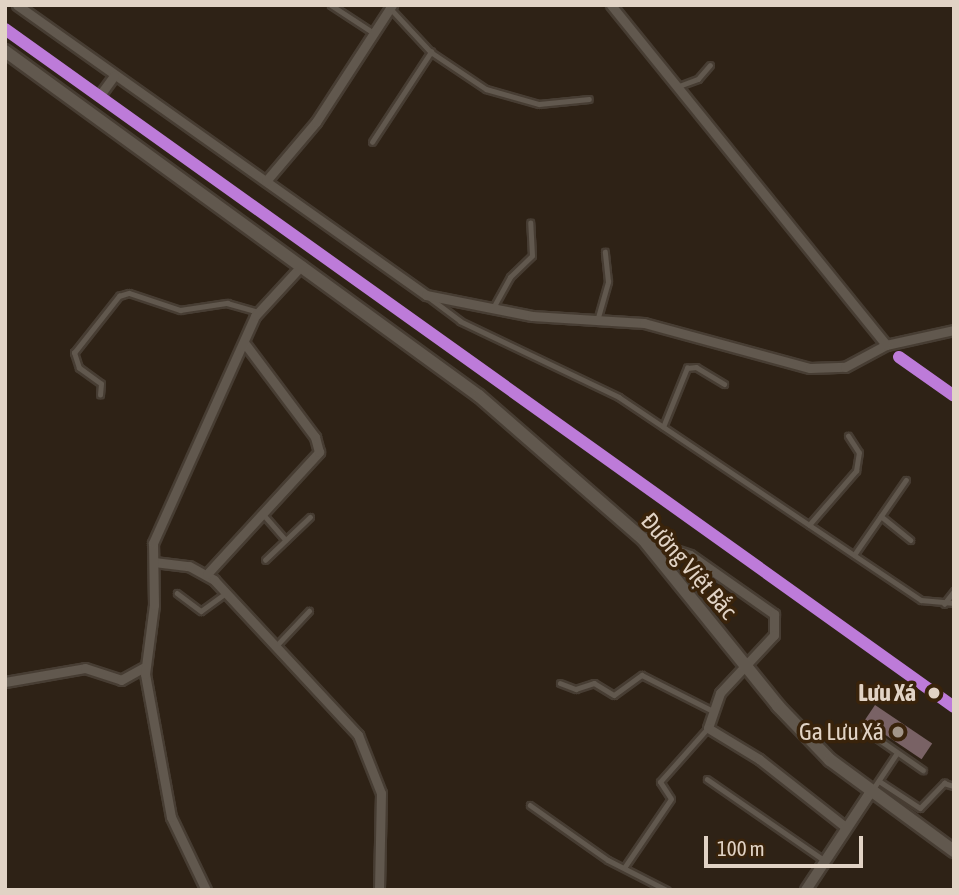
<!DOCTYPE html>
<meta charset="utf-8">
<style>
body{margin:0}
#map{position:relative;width:959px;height:895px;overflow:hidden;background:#2e2216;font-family:"Asap Condensed",sans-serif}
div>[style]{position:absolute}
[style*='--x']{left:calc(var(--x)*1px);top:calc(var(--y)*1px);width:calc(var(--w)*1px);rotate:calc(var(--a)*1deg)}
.building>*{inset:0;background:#796265;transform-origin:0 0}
.roads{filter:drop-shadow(2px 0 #473d33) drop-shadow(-2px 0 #473d33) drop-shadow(0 2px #473d33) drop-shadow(0 -2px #473d33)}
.service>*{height:4.5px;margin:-2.25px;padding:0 2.25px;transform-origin:2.25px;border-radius:2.25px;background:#61584e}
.minor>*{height:9px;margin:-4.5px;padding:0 4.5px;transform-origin:4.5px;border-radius:4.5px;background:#61584e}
.tertiary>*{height:10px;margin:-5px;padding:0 5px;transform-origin:5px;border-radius:5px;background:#61584e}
.secondary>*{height:12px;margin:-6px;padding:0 6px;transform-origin:6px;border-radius:6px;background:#61584e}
.rail>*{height:6px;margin-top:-3px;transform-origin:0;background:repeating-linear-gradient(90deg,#39230b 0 10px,#6a6057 0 20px);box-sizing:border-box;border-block:2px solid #6a6057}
.rail-1>*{height:12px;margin:-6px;padding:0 6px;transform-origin:6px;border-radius:6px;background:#bd7bd9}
.dots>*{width:19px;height:19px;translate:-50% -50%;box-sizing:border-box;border:4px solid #39230b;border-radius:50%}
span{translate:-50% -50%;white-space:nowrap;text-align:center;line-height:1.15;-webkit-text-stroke:7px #39230b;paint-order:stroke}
.street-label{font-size:24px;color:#e1d3c5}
.stop-label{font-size:24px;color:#e1d3c5;font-weight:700}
.right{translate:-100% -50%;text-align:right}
.poi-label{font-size:24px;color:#e1d3c5}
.frame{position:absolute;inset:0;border:7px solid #e1d3c5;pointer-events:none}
.scale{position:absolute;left:704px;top:836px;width:159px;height:32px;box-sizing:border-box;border:4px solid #e1d3c5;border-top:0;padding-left:9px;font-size:21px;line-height:24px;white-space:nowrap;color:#e1d3c5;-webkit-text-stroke:5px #39230b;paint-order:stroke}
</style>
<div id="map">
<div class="building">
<i style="left:875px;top:705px;width:69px;height:19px;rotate:34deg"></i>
</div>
<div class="roads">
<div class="service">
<i style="--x:331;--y:5;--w:51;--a:33.1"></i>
<i style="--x:391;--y:9;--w:59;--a:47.1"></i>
<i style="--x:431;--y:52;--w:66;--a:33.9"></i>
<i style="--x:486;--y:89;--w:55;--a:15.8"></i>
<i style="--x:539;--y:104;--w:50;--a:-5.7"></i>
<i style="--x:679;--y:86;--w:20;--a:-20"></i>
<i style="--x:698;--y:79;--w:18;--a:-49"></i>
<i style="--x:372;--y:142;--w:108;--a:-56.8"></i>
<i style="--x:430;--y:298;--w:38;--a:37"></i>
<i style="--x:460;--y:321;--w:176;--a:25.5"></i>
<i style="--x:619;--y:397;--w:364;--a:33.9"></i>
<i style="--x:921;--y:600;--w:33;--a:5"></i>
<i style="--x:493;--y:308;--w:35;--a:-61"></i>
<i style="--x:510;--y:277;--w:30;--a:-44"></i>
<i style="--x:532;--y:256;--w:33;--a:-93"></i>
<i style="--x:597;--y:321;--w:41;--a:-74.2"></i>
<i style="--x:608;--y:282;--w:30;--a:-96"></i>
<i style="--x:100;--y:395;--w:11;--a:-85"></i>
<i style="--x:101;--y:384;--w:27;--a:-144"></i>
<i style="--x:79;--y:368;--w:16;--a:-108"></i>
<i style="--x:74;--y:353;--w:73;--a:-51.7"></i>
<i style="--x:119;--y:296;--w:10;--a:-17"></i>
<i style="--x:129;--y:293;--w:54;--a:18.4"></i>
<i style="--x:180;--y:310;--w:48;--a:-8.5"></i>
<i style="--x:227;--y:303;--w:32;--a:16"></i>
<i style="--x:663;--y:427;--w:64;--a:-67.9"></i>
<i style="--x:687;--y:368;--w:9;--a:-6"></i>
<i style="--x:696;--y:367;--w:33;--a:31"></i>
<i style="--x:264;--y:515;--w:33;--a:49"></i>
<i style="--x:881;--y:516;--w:38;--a:39"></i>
<i style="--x:809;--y:525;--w:72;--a:-49"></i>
<i style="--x:856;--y:471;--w:18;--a:-81"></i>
<i style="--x:859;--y:453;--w:20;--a:-123"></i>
<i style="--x:854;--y:555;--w:91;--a:-55.3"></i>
<i style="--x:265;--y:560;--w:62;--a:-43.7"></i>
<i style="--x:177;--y:593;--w:30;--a:37"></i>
<i style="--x:201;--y:611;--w:31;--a:-36"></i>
<i style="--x:944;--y:604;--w:16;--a:-52"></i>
<i style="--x:276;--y:646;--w:48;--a:-46.7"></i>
<i style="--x:560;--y:683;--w:17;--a:21"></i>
<i style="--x:576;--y:689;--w:19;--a:-18"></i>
<i style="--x:594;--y:683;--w:23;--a:31"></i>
<i style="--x:614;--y:695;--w:34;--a:-36"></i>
<i style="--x:642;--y:675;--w:77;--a:26.9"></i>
<i style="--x:864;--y:729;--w:72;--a:34.8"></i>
<i style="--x:707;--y:779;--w:142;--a:34.7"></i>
<i style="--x:879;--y:781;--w:49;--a:33.4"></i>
<i style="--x:920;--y:808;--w:35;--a:-46"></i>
<i style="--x:944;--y:783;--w:10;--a:17"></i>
<i style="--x:873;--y:789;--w:43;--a:-56.3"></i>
<i style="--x:530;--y:805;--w:95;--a:35.2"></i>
<i style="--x:608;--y:860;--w:66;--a:27"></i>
<i style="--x:624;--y:868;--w:83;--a:-55.7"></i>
<i style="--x:671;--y:799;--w:20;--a:-123"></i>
<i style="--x:660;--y:782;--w:72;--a:-48.4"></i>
</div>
<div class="minor">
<i style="--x:17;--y:5;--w:501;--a:35.34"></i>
<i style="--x:426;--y:295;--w:108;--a:11.2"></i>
<i style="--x:532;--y:316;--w:112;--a:3.6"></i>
<i style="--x:644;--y:323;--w:172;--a:15.2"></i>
<i style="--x:810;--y:368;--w:35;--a:-2"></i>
<i style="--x:845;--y:367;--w:47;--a:-28.2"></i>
<i style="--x:886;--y:345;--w:70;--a:-12.4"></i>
<i style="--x:611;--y:5;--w:437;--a:51"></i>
<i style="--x:100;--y:95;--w:24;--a:-54"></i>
<i style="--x:266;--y:181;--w:77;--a:-49.7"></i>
<i style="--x:316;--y:122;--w:140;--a:-57"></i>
<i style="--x:645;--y:540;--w:47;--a:18.4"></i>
<i style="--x:690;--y:555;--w:103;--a:35.1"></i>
<i style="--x:774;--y:614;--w:21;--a:90"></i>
<i style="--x:774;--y:635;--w:79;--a:133"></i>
<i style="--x:720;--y:693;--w:37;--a:109"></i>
<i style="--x:708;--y:728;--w:60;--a:31.3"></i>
<i style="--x:759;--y:759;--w:108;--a:38.2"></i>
<i style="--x:154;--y:562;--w:35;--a:7"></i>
<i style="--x:189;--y:566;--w:29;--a:29"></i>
<i style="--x:214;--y:580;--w:212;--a:47.1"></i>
<i style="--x:358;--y:735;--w:62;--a:68.4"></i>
<i style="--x:381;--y:793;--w:97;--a:91.2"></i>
<i style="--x:207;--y:574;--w:166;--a:-47.4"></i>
<i style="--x:319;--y:452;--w:16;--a:-105"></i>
<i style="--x:315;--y:437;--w:115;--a:-126.9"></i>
<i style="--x:5;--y:682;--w:81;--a:-9.9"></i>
<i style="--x:85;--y:668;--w:38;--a:18"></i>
<i style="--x:121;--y:680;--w:26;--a:-29"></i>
<i style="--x:206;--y:890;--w:81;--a:-115.6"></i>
<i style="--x:171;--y:817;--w:145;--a:-100.3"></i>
<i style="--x:145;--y:674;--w:70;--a:-82.6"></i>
<i style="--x:154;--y:605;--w:62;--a:-90.9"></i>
<i style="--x:153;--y:543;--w:249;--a:-65.8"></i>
<i style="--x:255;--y:316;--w:69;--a:-47.3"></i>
</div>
<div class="tertiary">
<i style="--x:806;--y:890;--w:116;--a:-56.6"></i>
</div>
<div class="secondary">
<i style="--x:5;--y:51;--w:586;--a:36.05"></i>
<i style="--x:479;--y:396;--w:218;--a:41.1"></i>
<i style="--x:643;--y:539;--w:215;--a:51"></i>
<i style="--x:778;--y:706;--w:75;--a:46.1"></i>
<i style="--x:830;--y:760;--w:154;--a:36.3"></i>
</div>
</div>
<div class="rail">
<i style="--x:899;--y:357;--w:67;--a:35.3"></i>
</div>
<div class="rail-1">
<i style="--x:5;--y:29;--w:1166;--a:35.54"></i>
<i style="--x:899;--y:357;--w:67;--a:35.3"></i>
</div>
<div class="dots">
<i style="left:934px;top:693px;background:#e1d3c5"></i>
<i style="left:898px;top:732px;background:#a29588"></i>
</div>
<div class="street-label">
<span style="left:689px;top:566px;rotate:49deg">Đường Việt Bắc</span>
</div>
<div class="stop-label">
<span class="right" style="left:916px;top:693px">Lưu Xá</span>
</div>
<div class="poi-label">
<span class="right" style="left:884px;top:732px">Ga Lưu Xá</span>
</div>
<div class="frame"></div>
<div class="scale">100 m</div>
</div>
